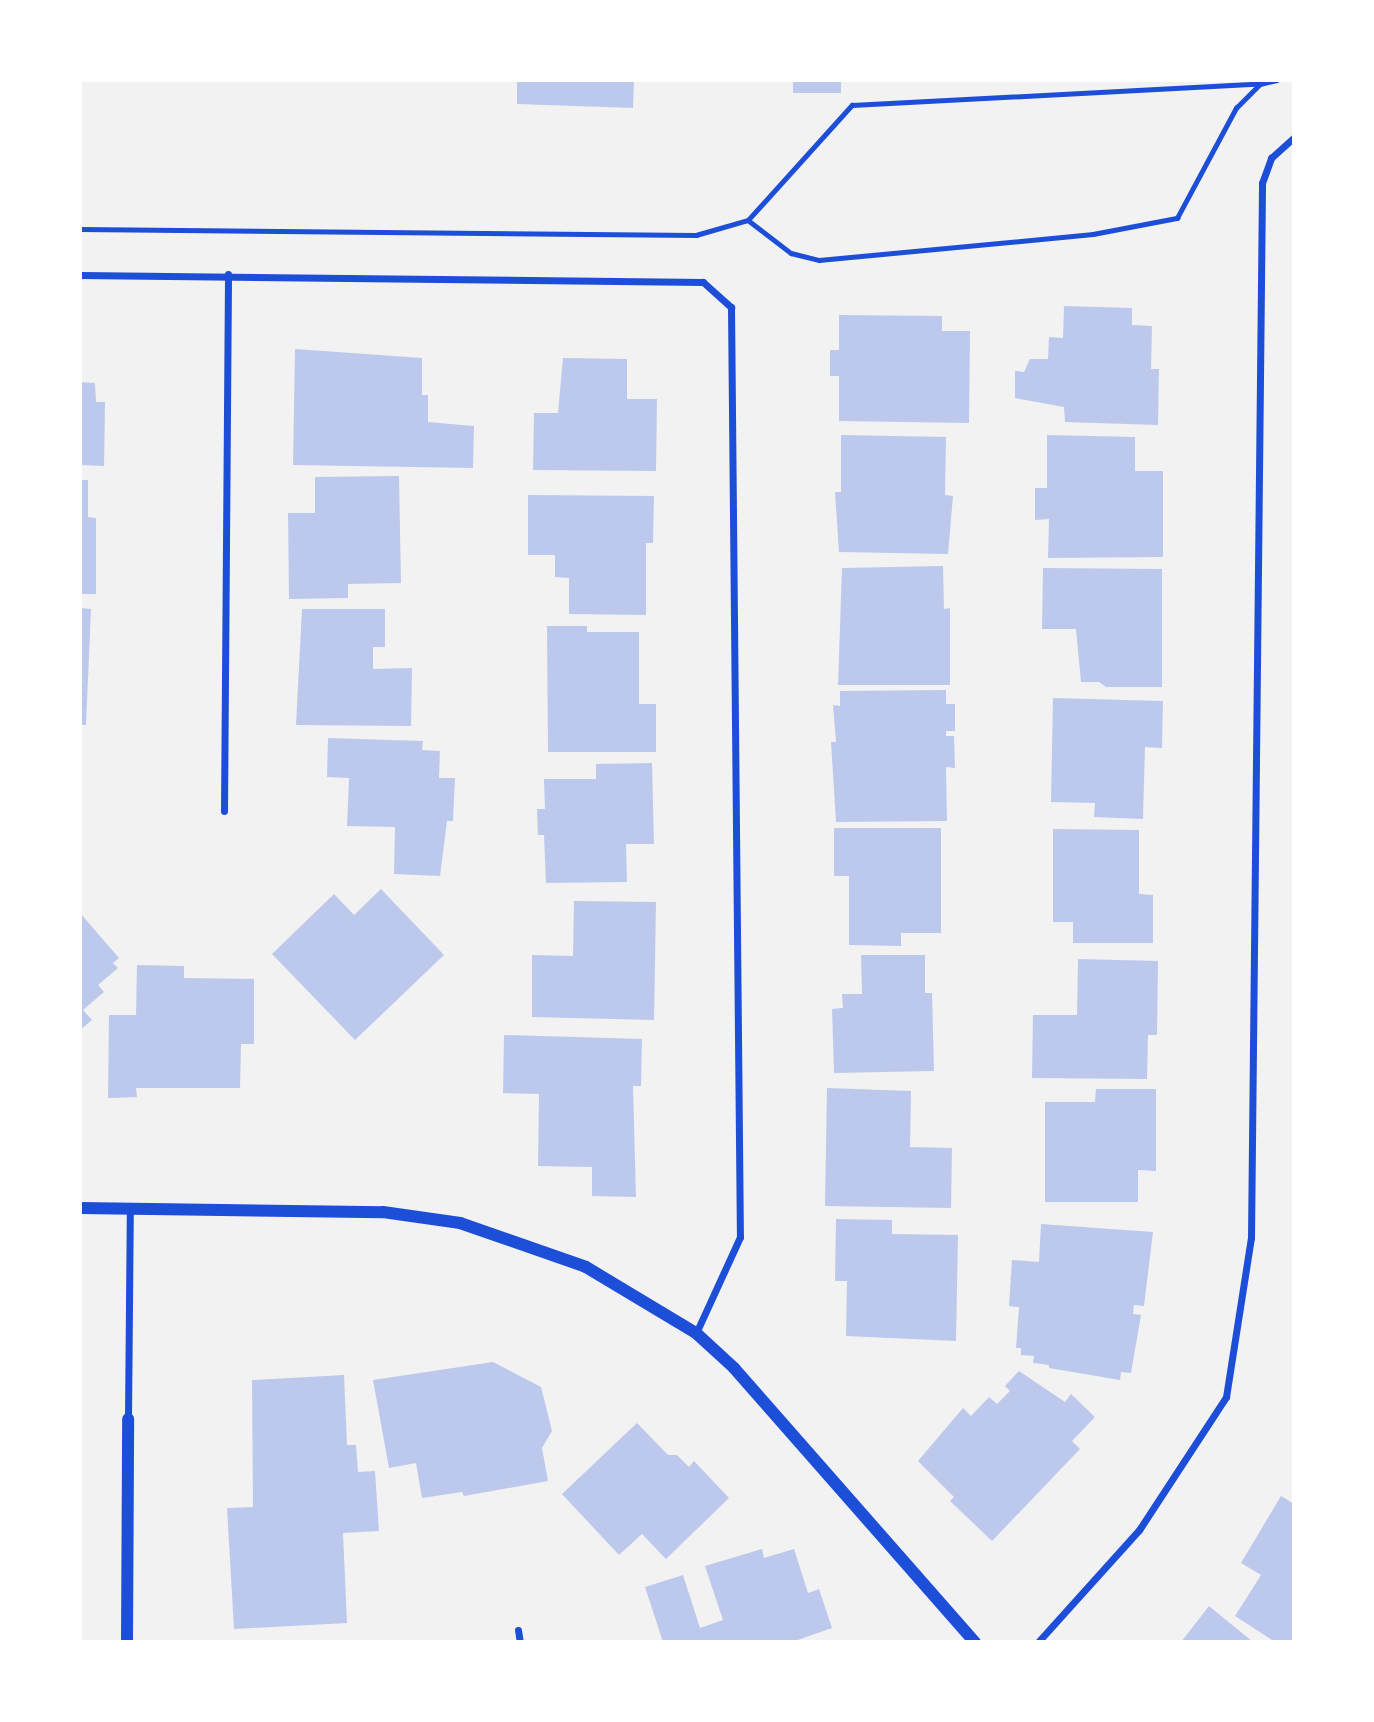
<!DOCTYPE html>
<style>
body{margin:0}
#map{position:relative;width:1374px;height:1722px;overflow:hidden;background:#f2f2f2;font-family:"Exo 2",sans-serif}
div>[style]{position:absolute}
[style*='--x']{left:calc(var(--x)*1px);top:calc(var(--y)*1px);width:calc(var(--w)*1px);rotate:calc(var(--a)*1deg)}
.building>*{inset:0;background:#bdc9ec;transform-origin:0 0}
.path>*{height:4.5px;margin:-2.25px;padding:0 2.25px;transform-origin:2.25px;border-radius:2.25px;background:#1d4ed8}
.minor>*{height:7px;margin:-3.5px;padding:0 3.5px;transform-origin:3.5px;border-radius:3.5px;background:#1d4ed8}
.tertiary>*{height:12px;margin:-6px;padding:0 6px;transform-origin:6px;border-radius:6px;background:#1d4ed8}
span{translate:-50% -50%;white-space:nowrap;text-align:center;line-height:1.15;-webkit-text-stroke:7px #fff;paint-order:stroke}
.frame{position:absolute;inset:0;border:82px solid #fff;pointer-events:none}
</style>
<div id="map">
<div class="building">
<i style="clip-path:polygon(517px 80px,634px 80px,633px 108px,517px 104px)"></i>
<i style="left:793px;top:80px;width:48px;height:13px"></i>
<i style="clip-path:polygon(1064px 306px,1132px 308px,1132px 325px,1152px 326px,1151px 369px,1159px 369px,1158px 425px,1065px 422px,1064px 407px,1015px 398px,1015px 371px,1024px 372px,1030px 359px,1048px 359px,1049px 337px,1063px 338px)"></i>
<i style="clip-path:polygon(839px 315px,942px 316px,942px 331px,970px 331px,969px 423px,839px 421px,839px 376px,830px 376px,830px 350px,839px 350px)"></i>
<i style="clip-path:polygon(295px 349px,422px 358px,422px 395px,428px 395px,428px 422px,474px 426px,473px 468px,293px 465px)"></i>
<i style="clip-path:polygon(563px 358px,627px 359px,627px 399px,657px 399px,656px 471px,533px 470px,534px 413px,558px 413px)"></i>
<i style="clip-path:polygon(80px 382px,95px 383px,96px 402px,105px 402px,104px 466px,80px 465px)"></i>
<i style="clip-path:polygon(841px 435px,946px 437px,945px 495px,953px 496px,948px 554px,839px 552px,835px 492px,841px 492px)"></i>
<i style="clip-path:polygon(1047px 435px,1135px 437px,1135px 471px,1163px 471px,1163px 557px,1048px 558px,1049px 519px,1035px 520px,1035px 488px,1047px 488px)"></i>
<i style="clip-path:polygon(399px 476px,401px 583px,348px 584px,348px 598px,289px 599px,288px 513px,315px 513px,315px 477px)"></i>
<i style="clip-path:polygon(80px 480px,88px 480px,88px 517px,96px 518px,96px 594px,80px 594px)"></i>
<i style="clip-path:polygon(528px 495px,654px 496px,653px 543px,646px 543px,646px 615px,569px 614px,569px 578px,555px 577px,555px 555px,528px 555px)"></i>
<i style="clip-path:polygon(943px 566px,944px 609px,950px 608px,950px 685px,838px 685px,842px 568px)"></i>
<i style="clip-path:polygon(1043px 568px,1162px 569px,1162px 687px,1106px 687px,1099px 682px,1081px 682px,1076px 629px,1042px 629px)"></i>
<i style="clip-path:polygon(80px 608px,91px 609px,86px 725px,80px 725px)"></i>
<i style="clip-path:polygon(302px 609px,385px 609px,385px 647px,373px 647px,373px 669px,412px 668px,411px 726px,296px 725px)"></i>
<i style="clip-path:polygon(547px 626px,587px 626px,587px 632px,639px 632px,639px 704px,656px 704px,656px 752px,548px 752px)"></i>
<i style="clip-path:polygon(946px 690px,946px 704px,955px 704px,955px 731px,946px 731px,946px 736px,954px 736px,955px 768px,946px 767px,947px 821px,836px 822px,831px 742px,836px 742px,833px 705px,840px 706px,840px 691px)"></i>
<i style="clip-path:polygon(1053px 698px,1163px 701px,1162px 748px,1145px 747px,1143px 819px,1094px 817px,1095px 803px,1051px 802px)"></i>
<i style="clip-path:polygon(328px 738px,423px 741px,422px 750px,440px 751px,439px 778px,455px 778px,453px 821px,447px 821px,440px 876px,394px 874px,395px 827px,347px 826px,349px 778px,327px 777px)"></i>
<i style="clip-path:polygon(652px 763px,654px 844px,626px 844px,627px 882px,546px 883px,544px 835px,538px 835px,537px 809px,545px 809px,544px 779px,596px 779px,596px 764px)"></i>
<i style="clip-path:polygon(834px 828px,941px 828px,941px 933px,901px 933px,901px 946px,849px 945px,849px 876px,834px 876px)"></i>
<i style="clip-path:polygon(1053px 829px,1139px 830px,1139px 894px,1153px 895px,1153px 943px,1073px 943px,1073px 922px,1053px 922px)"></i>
<i style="clip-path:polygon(381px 889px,444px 955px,355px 1040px,272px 954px,334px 894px,354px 915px)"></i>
<i style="clip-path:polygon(574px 901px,656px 902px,654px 1020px,532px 1017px,532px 955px,573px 956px)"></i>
<i style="clip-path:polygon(80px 913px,119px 958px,113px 963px,118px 968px,98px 985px,104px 992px,83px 1010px,92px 1020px,80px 1030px)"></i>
<i style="clip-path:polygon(861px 955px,925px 955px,925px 993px,932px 993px,934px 1071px,834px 1073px,832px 1009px,843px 1008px,842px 994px,862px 994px)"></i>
<i style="clip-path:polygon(1078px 959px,1158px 961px,1157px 1035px,1148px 1035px,1147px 1079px,1032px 1078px,1033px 1015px,1077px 1015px)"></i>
<i style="clip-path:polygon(137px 965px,184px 966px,184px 978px,254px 979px,254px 1044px,241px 1044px,240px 1088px,136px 1088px,137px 1097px,108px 1098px,109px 1015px,136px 1015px)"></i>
<i style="clip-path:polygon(504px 1035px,642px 1039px,641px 1086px,633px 1086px,636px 1197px,592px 1196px,592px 1167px,538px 1166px,539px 1094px,503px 1093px)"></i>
<i style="clip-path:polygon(827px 1088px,911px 1091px,910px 1147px,952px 1148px,951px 1208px,825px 1206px)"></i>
<i style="clip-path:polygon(1096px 1089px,1156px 1089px,1156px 1171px,1138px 1170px,1138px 1202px,1045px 1202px,1045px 1102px,1095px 1102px)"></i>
<i style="clip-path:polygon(836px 1219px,892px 1220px,892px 1234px,958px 1235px,956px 1341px,846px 1336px,847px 1281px,835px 1281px)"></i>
<i style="clip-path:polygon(1041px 1224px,1153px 1232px,1144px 1306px,1134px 1305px,1133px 1314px,1141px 1315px,1131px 1373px,1121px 1372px,1120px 1380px,1049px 1368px,1049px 1365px,1033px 1363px,1034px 1356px,1021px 1355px,1021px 1348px,1016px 1348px,1019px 1307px,1009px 1306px,1012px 1260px,1039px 1262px)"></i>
<i style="clip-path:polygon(493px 1362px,541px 1387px,552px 1431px,542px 1448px,548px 1481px,464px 1496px,462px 1492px,422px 1498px,416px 1463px,389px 1468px,373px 1380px)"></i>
<i style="clip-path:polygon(1019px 1371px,1065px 1402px,1071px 1394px,1095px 1417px,1072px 1441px,1080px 1449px,992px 1541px,950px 1501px,954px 1497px,918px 1461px,963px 1408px,971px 1416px,989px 1397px,997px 1404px,1010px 1391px,1005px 1386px)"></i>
<i style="clip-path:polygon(344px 1375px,347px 1445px,356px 1445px,358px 1472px,375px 1471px,379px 1531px,343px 1533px,347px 1623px,234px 1629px,227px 1508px,253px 1507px,252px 1380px)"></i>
<i style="clip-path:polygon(637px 1423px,668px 1455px,677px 1455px,689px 1467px,694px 1461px,729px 1498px,666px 1559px,642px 1534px,619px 1555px,562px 1494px)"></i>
<i style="clip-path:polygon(1281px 1496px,1294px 1504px,1294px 1642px,1275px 1642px,1235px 1616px,1261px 1575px,1241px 1563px)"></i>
<i style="clip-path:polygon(762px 1549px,764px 1558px,794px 1549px,808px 1593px,819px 1589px,832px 1628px,792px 1642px,663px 1642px,645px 1587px,683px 1575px,700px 1628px,723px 1620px,705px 1566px)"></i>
<i style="clip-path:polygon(1209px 1606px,1253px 1642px,1181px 1642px)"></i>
</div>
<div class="path">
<i style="--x:748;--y:220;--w:155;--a:-47.9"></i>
<i style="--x:852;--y:105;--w:408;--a:-3"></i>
<i style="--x:80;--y:229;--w:616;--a:0.56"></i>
<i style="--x:696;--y:235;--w:54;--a:-16.1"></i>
<i style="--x:748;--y:220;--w:54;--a:37.5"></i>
<i style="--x:791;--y:253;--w:29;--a:14"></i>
<i style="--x:819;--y:260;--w:275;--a:-5.4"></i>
<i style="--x:1093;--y:234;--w:86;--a:-10.8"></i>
<i style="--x:1177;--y:218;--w:125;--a:-61.8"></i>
<i style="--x:1236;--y:108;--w:34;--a:-45"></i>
<i style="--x:1260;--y:84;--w:17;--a:-13"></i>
</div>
<div class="minor">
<i style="--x:80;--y:275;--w:623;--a:0.64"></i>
<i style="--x:703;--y:282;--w:38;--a:42"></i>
<i style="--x:731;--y:307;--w:930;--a:89.45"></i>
<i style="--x:740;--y:1237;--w:106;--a:114.6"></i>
<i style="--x:224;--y:811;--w:537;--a:-89.57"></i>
<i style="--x:128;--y:1419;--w:210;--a:-89.5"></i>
<i style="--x:518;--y:1630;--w:12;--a:81"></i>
<i style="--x:1038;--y:1642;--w:151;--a:-48"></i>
<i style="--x:1139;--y:1530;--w:159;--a:-56.8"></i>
<i style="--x:1226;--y:1397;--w:161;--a:-81.1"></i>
<i style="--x:1251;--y:1238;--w:1055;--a:-89.4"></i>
<i style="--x:1262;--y:183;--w:27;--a:-70"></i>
<i style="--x:1271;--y:158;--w:31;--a:-42"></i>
</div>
<div class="tertiary">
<i style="--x:80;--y:1208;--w:303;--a:0.8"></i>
<i style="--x:383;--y:1212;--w:78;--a:8.1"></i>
<i style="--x:460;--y:1223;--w:133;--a:19.2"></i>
<i style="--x:586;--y:1267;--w:128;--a:31"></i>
<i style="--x:696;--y:1333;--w:52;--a:42.6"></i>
<i style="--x:734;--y:1368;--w:365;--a:48.7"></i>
<i style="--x:127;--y:1642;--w:223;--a:-89.7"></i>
</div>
<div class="frame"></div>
</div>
